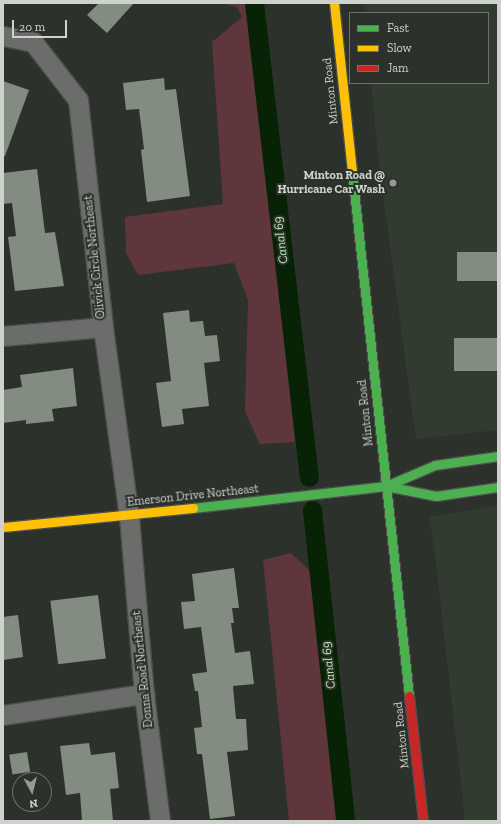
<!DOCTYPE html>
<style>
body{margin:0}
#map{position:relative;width:501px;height:824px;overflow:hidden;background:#2d312c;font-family:"Zilla Slab",serif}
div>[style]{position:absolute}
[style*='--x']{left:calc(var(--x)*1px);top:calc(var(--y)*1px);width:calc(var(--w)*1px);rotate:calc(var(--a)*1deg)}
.built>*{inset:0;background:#313b2f}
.green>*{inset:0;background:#5e363c}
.canal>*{height:19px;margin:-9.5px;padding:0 9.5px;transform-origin:9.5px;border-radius:9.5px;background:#072204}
.building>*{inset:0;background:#838c81;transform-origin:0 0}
.roads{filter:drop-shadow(1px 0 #4a4d49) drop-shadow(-1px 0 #4a4d49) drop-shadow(0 1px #4a4d49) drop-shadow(0 -1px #4a4d49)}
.street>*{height:19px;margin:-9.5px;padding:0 9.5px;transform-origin:9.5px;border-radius:9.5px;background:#6a6d69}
.fast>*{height:9px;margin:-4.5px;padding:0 4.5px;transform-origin:4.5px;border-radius:4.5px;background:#4caf50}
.slow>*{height:9px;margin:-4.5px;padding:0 4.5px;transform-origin:4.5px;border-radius:4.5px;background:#ffc107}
.jam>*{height:9px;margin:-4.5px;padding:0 4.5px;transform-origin:4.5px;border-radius:4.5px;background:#c62828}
.dots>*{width:11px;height:11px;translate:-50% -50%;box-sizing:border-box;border:2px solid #2c322b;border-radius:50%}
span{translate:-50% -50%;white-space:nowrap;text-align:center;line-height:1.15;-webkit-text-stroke:4px #2c322b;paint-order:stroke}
.street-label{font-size:12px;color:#ced2cd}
.poi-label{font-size:12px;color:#ced2cd;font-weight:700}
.right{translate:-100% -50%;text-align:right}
.water-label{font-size:13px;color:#b5eaab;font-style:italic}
.frame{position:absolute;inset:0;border:4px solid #ced2cd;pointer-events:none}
.legend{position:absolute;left:349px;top:12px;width:140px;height:72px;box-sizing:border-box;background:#2c322b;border:1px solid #6d726c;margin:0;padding:5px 7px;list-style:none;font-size:12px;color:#ced2cd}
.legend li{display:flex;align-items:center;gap:8px;height:20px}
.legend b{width:20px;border:1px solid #6d726c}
.north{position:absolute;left:12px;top:772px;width:40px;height:40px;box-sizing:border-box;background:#2c322b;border:1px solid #6d726c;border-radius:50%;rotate:173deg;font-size:11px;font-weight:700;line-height:16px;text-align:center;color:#ced2cd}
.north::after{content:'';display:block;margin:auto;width:14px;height:18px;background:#969a95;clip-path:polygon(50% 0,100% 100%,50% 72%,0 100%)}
.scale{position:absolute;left:12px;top:20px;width:55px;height:18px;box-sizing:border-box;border:2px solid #ced2cd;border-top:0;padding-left:5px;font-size:12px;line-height:14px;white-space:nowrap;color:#ced2cd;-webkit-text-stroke:3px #2c322b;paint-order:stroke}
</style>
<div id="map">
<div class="built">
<i style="clip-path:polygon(364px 3px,498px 3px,498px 430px,416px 439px,379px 165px,371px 83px,488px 83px,488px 13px,365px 13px)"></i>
<i style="clip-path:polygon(498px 505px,498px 821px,465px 821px,435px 553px,429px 517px)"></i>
</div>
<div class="green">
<i style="clip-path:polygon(222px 3px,247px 3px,295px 442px,260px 444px,245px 412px,248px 300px,234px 263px,138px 275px,126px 253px,125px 217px,223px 204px,212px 42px,242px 17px,237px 7px)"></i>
<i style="clip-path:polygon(291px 553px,310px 571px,337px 821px,289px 821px,263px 560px)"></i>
</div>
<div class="canal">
<i style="--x:254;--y:3;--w:477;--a:83.4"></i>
<i style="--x:312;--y:510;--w:313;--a:83.9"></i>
</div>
<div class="building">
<i style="clip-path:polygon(99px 3px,134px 3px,107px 33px,87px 15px)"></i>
<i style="clip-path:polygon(164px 78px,165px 90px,176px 89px,190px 196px,147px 202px,141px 150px,144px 149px,139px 109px,126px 110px,123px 83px)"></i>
<i style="clip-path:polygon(3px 81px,29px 90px,5px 156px,3px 156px)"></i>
<i style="clip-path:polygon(37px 169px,45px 233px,55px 232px,64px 286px,15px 291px,8px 237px,16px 236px,12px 203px,3px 204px,3px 173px)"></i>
<i style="left:498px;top:252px;width:29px;height:41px;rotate:90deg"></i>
<i style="clip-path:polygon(189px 310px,190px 322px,203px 321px,205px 336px,217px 335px,220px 361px,204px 363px,209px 406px,182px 409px,184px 424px,162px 427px,156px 383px,171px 381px,163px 313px)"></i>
<i style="left:498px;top:338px;width:33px;height:44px;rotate:90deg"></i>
<i style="clip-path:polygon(73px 368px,77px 406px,52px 409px,54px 421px,26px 424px,26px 420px,3px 423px,3px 390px,22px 387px,20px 375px)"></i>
<i style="clip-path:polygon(234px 568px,239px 608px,232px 608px,234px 623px,231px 623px,235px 653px,250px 651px,254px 684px,233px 686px,236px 719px,246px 719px,248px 750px,227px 752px,235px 816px,210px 819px,202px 754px,197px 754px,194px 728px,202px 727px,198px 691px,195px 691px,192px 674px,207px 672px,201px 627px,184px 629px,181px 602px,195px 601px,192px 574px)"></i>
<i style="left:98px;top:595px;width:64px;height:48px;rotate:83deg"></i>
<i style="clip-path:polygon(18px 615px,23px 657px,3px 660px,3px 617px)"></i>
<i style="clip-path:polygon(89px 743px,91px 755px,115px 752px,119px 788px,110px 789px,113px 821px,82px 821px,80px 793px,66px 795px,60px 746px)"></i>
<i style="left:27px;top:752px;width:20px;height:18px;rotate:81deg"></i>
</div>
<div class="roads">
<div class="street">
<i style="--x:3;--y:36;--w:31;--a:11"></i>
<i style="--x:33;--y:42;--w:73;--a:52.2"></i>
<i style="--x:78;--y:100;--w:228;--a:83.7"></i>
<i style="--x:103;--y:327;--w:191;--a:82.2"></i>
<i style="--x:129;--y:516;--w:179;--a:85.2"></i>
<i style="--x:144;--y:694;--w:128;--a:82.8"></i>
<i style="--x:3;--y:336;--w:100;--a:-5.1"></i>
<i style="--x:3;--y:715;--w:143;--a:-8.5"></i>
</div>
<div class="fast">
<i style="--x:352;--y:172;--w:527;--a:83.79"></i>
<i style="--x:386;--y:486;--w:51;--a:11.3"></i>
<i style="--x:436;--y:496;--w:63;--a:-8.3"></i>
<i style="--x:193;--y:508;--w:194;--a:-6.5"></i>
<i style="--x:386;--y:486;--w:53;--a:-23.2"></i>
<i style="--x:435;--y:465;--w:64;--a:-8.1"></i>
</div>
<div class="slow">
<i style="--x:334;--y:3;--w:170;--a:83.9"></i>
<i style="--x:3;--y:527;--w:191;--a:-5.7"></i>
</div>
<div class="jam">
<i style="--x:409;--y:696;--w:126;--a:83.6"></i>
</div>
</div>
<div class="dots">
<i style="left:393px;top:183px;background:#969a95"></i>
</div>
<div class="street-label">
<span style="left:331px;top:91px;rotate:-96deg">Minton Road</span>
<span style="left:95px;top:257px;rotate:-96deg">Olivick Circle Northeast</span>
<span style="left:366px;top:413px;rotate:-96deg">Minton Road</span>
<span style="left:193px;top:496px;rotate:-6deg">Emerson Drive Northeast</span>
<span style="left:143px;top:669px;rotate:-96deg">Donna Road Northeast</span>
<span style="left:402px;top:735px;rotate:-96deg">Minton Road</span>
</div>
<div class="poi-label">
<span class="right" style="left:385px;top:183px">Minton Road @<br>Hurricane Car Wash</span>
</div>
<div class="water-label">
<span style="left:281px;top:240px;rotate:-97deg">Canal 69</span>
<span style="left:329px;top:665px;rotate:-96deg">Canal 69</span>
</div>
<div class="frame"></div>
<ul class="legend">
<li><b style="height:5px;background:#4caf50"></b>Fast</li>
<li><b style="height:5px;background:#ffc107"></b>Slow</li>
<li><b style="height:5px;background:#c62828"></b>Jam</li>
</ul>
<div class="north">N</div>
<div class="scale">20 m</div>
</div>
